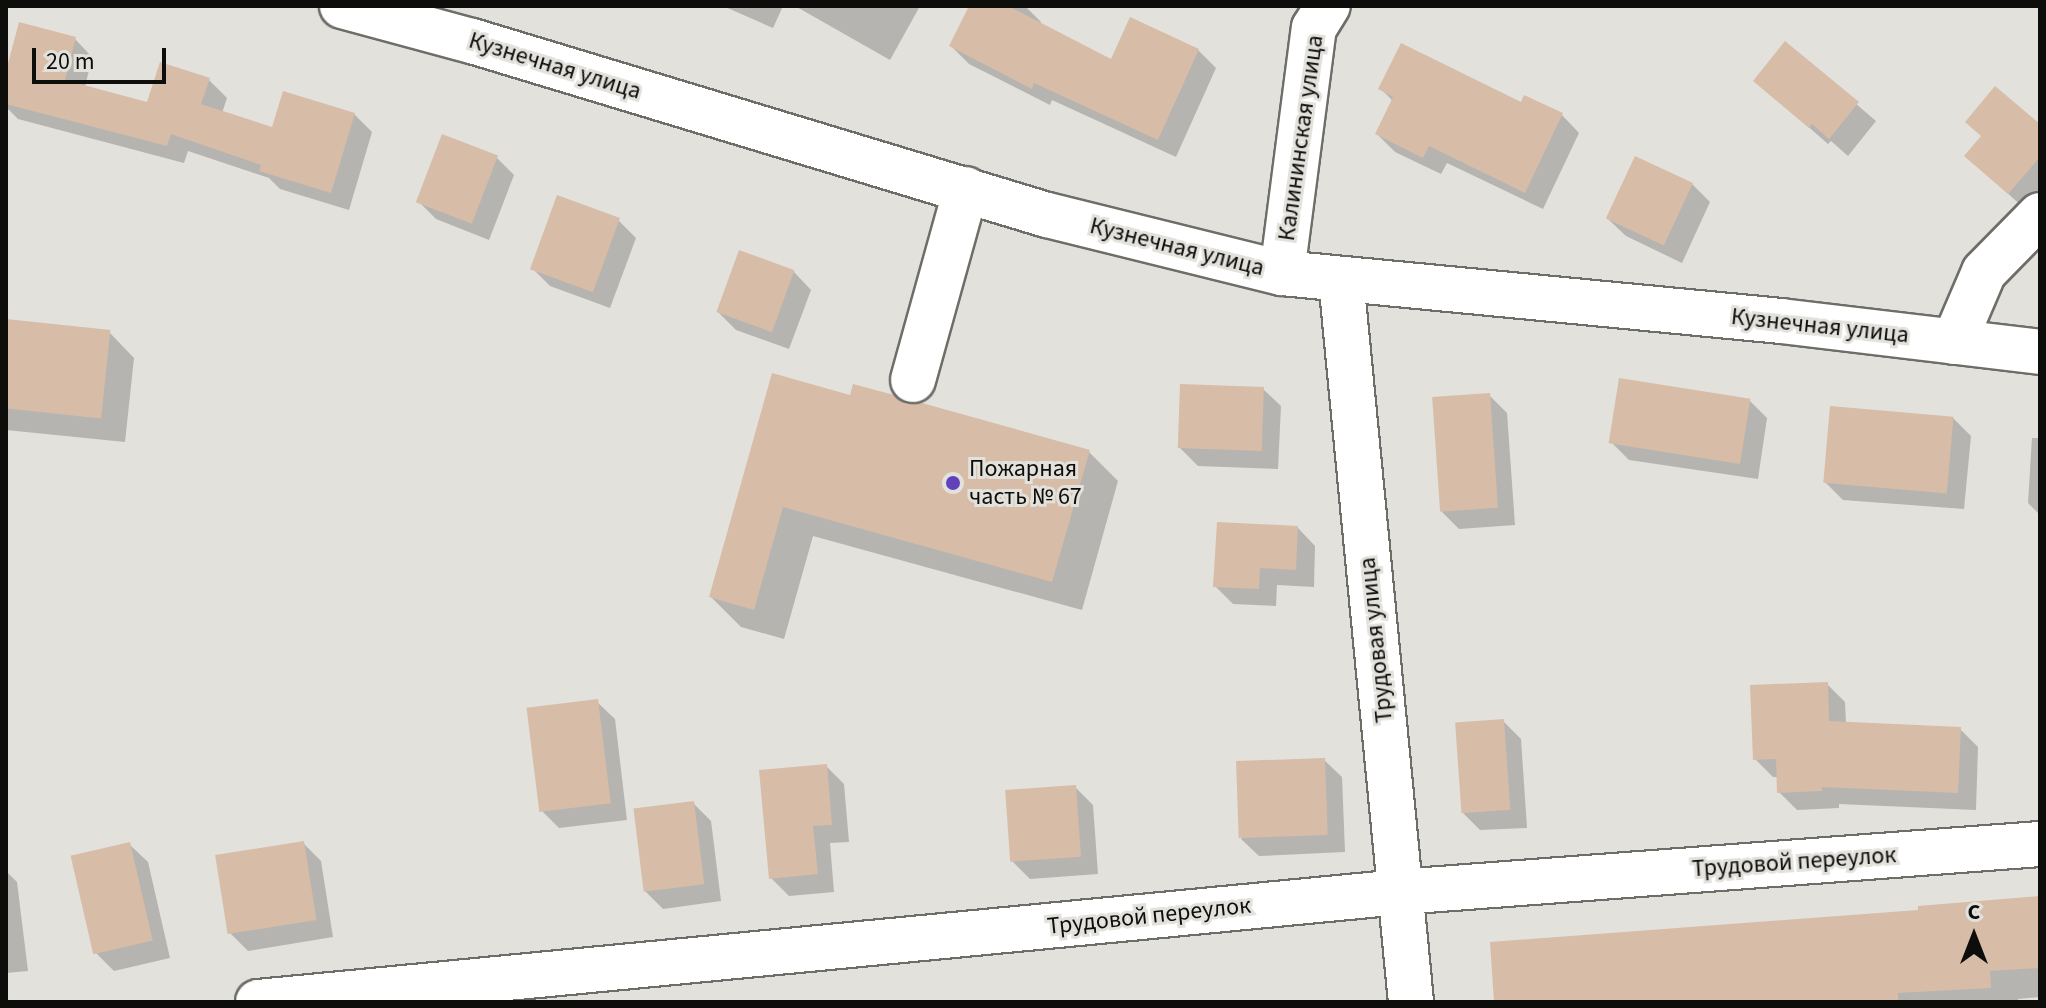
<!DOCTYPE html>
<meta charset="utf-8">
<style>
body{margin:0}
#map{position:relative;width:2046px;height:1008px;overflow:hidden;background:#e3e1dc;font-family:"Source Sans 3",sans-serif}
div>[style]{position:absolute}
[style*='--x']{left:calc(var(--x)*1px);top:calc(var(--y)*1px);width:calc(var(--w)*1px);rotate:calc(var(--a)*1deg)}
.shadow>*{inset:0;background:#0003}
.building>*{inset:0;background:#d7bca8;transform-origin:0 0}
.roads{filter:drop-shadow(2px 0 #6f6d68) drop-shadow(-2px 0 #6f6d68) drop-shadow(0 2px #6f6d68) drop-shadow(0 -2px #6f6d68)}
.minor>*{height:44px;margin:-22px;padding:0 22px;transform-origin:22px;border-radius:22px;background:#fff}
.dots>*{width:22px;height:22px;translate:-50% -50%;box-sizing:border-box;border:4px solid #e3e1dc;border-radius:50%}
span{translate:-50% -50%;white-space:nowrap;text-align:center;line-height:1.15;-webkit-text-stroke:6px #e3e1dc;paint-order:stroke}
.street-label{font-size:24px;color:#0d0d0b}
.poi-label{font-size:24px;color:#0d0d0b}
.left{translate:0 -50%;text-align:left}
.frame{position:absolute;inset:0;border:8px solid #0d0d0b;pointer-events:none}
.north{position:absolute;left:1934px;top:896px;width:80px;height:80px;-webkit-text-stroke:6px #e3e1dc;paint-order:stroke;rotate:0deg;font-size:22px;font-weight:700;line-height:32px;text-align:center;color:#0d0d0b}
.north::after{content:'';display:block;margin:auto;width:28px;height:36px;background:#0d0d0b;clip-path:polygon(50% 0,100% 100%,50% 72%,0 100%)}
.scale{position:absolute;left:32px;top:48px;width:134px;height:36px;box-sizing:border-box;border:4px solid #0d0d0b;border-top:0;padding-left:10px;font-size:24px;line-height:28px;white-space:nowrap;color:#0d0d0b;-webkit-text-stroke:6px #e3e1dc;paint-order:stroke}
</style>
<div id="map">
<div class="shadow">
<i style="clip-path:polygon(723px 6px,783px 6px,773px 28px)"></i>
<i style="clip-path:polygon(795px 6px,920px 6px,890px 60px)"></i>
<i style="clip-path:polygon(971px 6px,1025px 6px,1041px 22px,1040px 25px,1111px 62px,1198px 50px,1216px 68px,1176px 157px,1052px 100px,1050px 105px,969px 64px,951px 46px)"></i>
<i style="clip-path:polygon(75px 39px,92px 57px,85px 87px,148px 104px,209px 80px,227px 98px,222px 113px,274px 130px,354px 114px,372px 132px,349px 210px,280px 189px,269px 178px,188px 151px,184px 163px,18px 119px,6px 107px,6px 79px)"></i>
<i style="clip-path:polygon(1786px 44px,1876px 121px,1848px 156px,1831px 141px,1828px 144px,1755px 80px)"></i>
<i style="clip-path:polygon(1381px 89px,1522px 104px,1562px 115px,1579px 133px,1543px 209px,1447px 163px,1441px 174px,1395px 152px,1377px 134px,1393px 101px)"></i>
<i style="clip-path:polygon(2040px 127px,2040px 196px,2027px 211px,1967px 156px)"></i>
<i style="clip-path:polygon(496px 157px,514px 175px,489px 240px,436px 219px,418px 201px)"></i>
<i style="clip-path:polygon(1692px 184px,1710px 202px,1682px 263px,1626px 236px,1608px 219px)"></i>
<i style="clip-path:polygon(618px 220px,636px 238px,610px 308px,550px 286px,532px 268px)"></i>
<i style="clip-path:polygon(794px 272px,811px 290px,789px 349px,736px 330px,718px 312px)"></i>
<i style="clip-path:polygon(6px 321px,109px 332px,134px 358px,125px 442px,6px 430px)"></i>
<i style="clip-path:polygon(1263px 389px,1281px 406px,1278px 469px,1198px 466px,1180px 448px)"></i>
<i style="clip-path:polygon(1489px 395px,1507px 413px,1515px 525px,1459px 529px,1442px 512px)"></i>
<i style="clip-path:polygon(851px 397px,907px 406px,1089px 452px,1118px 481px,1082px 610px,813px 536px,784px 639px,741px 627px,711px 597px)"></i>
<i style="clip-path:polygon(1749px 400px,1767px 418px,1758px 479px,1629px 460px,1612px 443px)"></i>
<i style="clip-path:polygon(1953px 418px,1971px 436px,1964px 509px,1843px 500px,1825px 482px)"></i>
<i style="clip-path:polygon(2032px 438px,2040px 438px,2040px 515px,2028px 503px)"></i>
<i style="clip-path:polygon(1298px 528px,1315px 546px,1314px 587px,1277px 585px,1276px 606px,1233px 604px,1215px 586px)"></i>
<i style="clip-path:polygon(1827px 684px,1845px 702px,1846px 724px,1960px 729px,1978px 747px,1976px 810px,1839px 804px,1839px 808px,1797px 810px,1779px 792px,1778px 777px,1773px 777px,1755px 759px)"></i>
<i style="clip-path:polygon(597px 702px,615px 719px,627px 820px,559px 828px,541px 810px)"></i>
<i style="clip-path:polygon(1503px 721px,1521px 739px,1527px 828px,1480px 830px,1462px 812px)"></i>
<i style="clip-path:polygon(1324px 760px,1342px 777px,1345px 852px,1259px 856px,1241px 839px)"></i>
<i style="clip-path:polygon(826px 766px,844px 784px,849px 842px,830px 843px,834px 892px,789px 896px,771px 878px)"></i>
<i style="clip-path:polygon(1075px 787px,1093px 805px,1098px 874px,1030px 879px,1012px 861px)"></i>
<i style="clip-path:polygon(693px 803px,711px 821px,721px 901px,663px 909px,645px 891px)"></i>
<i style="clip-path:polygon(303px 843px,321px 861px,333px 937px,248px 951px,230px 933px)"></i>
<i style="clip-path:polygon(130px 845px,148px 862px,170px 958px,114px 971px,96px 953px)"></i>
<i style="clip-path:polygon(6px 871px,17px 882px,28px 971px,6px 973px)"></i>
<i style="clip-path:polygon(2040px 898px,2040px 997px,2018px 999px,2018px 1002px,1496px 1002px,1920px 912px)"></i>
</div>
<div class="building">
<i style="clip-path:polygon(969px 6px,1008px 6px,1111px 59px,1130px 17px,1199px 49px,1158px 140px,1034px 83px,1032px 89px,949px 46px)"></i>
<i style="clip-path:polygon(19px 22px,76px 37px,65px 80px,147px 102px,160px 62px,210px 78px,201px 104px,272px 127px,283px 91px,355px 113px,331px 193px,259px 171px,261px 165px,171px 134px,167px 146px,6px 104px,6px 71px)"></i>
<i style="clip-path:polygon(1785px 41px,1859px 102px,1829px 139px,1812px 124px,1809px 128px,1753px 81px)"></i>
<i style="clip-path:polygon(1401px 43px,1521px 102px,1524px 95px,1563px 113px,1525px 193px,1429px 146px,1423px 158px,1375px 134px,1393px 97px,1378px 89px)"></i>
<i style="clip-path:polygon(1995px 86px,2040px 124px,2040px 157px,2008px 194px,1964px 156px,1981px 136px,1965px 122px)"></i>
<i style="left:442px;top:134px;width:60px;height:73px;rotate:21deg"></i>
<i style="left:1635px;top:156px;width:64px;height:69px;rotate:25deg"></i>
<i style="left:557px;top:195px;width:67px;height:79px;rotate:20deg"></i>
<i style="left:739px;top:250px;width:59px;height:66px;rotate:20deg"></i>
<i style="left:6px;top:319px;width:105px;height:89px;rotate:6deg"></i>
<i style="clip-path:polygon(772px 373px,850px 395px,853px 384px,894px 395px,907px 404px,922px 403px,1090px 450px,1052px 582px,783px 507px,754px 610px,709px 597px)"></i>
<i style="left:1619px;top:378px;width:133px;height:66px;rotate:9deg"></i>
<i style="left:1180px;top:384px;width:84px;height:64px;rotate:2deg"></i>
<i style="left:1490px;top:393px;width:115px;height:58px;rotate:86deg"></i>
<i style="left:1830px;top:406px;width:124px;height:77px;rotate:5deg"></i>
<i style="clip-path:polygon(1217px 522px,1298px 526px,1296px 570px,1260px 568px,1259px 589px,1213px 587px)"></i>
<i style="clip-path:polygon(1828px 682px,1829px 721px,1961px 727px,1958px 793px,1822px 787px,1822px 791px,1777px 793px,1776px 759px,1753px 760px,1750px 685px)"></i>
<i style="left:598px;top:699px;width:105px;height:72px;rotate:83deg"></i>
<i style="left:1504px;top:719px;width:91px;height:49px;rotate:86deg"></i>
<i style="left:1325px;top:758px;width:77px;height:89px;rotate:88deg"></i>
<i style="clip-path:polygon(827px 764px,832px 825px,813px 826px,818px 874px,769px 879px,759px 770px)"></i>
<i style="left:1076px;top:785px;width:72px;height:71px;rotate:86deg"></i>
<i style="left:694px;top:801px;width:84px;height:61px;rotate:83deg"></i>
<i style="left:304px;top:841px;width:80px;height:90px;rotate:81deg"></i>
<i style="left:130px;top:842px;width:101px;height:61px;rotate:77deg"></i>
<i style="clip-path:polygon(2040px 896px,2040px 968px,1990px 971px,1991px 988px,1898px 993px,1898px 1002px,1494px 1002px,1490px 942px,1918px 910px,1918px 906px)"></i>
</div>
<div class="roads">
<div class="minor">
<i style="--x:342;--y:6;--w:135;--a:15.1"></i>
<i style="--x:472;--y:41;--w:601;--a:16.84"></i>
<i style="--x:1047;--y:215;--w:242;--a:13.9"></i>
<i style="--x:1282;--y:273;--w:501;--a:5.49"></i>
<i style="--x:1781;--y:321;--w:261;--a:6.8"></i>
<i style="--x:1282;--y:273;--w:247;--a:-82.6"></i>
<i style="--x:1314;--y:28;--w:26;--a:-58"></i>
<i style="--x:1341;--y:279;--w:726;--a:84.47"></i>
<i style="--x:1954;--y:342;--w:76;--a:-66.8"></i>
<i style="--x:1984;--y:272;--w:80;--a:-45.5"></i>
<i style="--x:913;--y:380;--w:198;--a:-74.5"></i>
<i style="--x:258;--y:1002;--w:1147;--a:-5.5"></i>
<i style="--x:1400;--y:892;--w:642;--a:-4.29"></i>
</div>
</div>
<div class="dots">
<i style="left:953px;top:483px;background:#6142ba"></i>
</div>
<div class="street-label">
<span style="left:555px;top:66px;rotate:17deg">Кузнечная улица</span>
<span style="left:1301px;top:138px;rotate:-82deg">Калининская улица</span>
<span style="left:1177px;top:247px;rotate:14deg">Кузнечная улица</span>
<span style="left:1820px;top:326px;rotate:6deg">Кузнечная улица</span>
<span style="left:1376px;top:640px;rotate:-96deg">Трудовая улица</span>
<span style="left:1794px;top:862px;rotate:-4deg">Трудовой переулок</span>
<span style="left:1149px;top:916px;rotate:-6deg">Трудовой переулок</span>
</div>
<div class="poi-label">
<span class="left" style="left:969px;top:483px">Пожарная<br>часть № 67</span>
</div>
<div class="frame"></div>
<div class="north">С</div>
<div class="scale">20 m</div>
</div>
